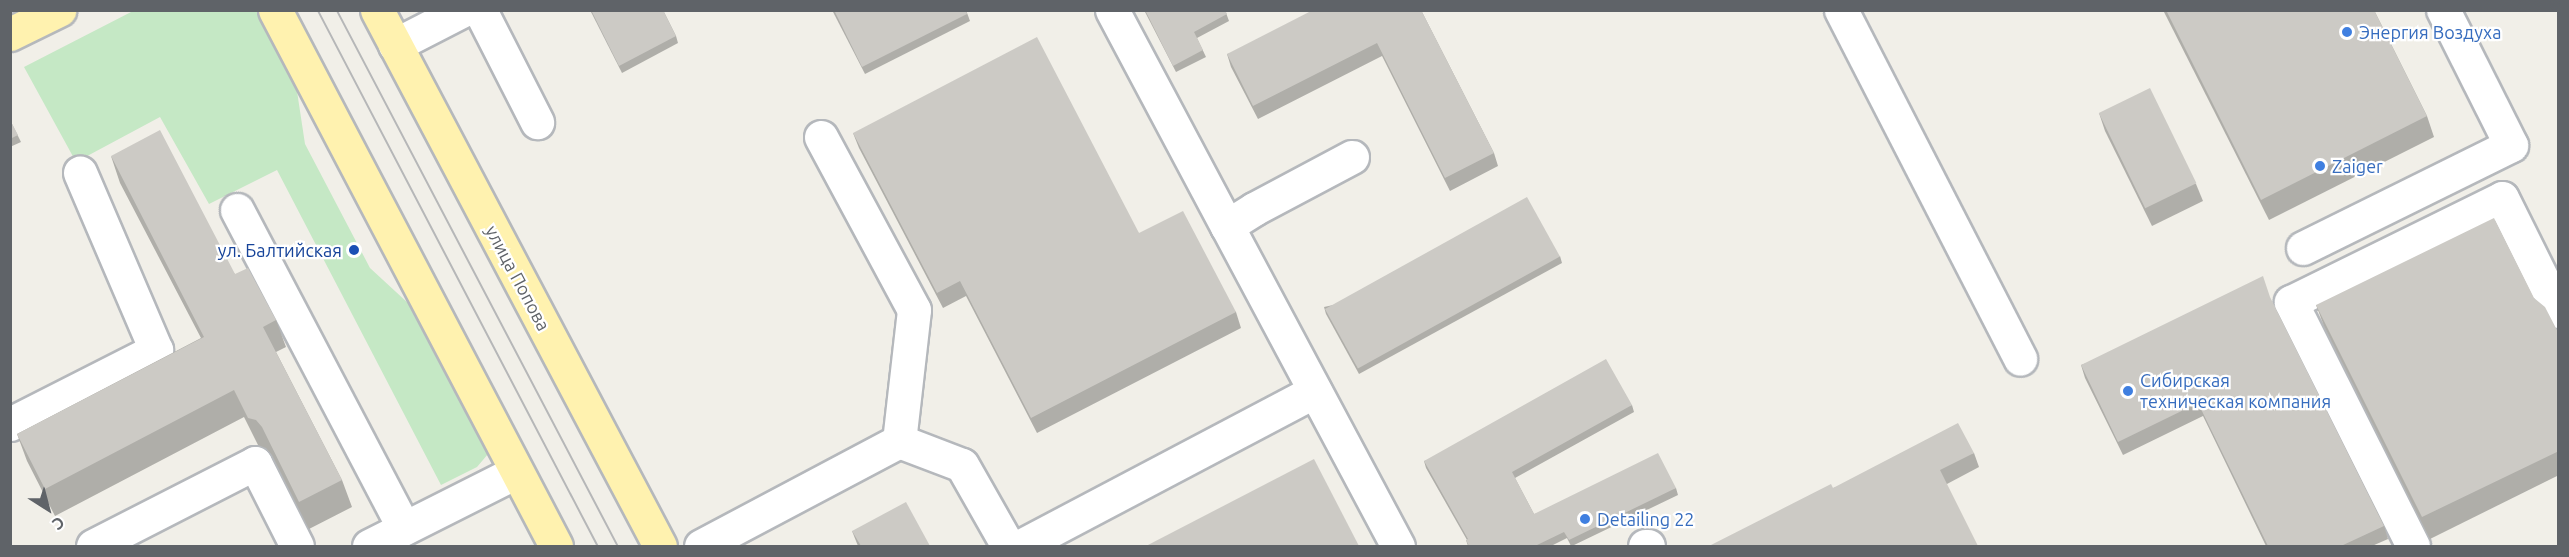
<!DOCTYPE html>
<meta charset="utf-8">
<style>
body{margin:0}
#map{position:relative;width:2569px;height:557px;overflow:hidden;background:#f1efe8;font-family:Ubuntu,sans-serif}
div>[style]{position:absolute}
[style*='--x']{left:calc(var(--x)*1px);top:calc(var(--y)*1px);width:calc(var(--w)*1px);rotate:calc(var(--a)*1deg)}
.green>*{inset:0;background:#c5e8c5}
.roads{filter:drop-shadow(2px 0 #b5b8bc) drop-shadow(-2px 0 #b5b8bc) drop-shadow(0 2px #b5b8bc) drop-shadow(0 -2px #b5b8bc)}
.minor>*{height:33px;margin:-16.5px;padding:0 16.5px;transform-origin:16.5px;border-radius:16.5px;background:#fff}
.major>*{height:33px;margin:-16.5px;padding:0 16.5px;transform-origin:16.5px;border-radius:16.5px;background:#fff2af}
.tram>*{height:1.5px;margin:-0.75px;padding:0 0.75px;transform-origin:0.75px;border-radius:0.75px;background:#b6b7b8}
.wall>*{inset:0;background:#afaea9}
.building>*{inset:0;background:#cccac5;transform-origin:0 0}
.dots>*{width:16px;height:16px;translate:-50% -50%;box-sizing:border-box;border:3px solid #fff;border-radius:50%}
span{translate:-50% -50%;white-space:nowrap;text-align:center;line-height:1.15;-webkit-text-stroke:4.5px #fff;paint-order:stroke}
.shop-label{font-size:18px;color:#366cbe}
.left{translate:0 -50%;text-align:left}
.transit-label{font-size:18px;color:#164399}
.right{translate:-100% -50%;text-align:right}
.street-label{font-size:18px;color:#5f6368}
.frame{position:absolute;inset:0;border:12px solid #5f6368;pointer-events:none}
.north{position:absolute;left:18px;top:479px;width:60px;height:60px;-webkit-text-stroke:4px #fff;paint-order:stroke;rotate:144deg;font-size:16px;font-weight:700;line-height:24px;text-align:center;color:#5f6368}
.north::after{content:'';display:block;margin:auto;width:21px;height:27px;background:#5f6368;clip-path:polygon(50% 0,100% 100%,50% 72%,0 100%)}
</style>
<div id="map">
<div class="green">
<i style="clip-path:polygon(133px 11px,259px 11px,295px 78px,305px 144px,370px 268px,421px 315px,485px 435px,488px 454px,477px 467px,441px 485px,277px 170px,209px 204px,160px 117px,76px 162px,24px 67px)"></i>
</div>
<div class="roads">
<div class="minor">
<i style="--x:480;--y:10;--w:126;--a:63"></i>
<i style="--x:1112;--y:10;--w:245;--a:62"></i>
<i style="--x:1227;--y:226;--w:32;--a:-32"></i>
<i style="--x:1254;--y:209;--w:111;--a:-28"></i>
<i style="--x:1841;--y:10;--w:392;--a:62.8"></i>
<i style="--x:395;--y:45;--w:76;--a:-27.2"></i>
<i style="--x:821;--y:137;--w:196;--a:61.7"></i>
<i style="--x:914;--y:310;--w:132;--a:96.5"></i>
<i style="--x:237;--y:210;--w:359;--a:62.3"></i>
<i style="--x:1227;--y:226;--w:363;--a:61.9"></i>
<i style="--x:2303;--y:248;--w:232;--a:-26.3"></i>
<i style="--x:2511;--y:145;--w:151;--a:-116.7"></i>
<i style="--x:10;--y:424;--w:164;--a:-26.9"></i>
<i style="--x:156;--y:350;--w:193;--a:-113.2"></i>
<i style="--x:93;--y:546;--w:182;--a:-27.1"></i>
<i style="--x:255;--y:463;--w:93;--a:63.2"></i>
<i style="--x:369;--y:546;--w:165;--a:-26.7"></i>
<i style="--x:701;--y:546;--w:224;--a:-27.9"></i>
<i style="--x:899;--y:441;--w:67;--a:20.9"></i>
<i style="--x:962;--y:465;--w:93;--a:60.4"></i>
<i style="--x:1021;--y:546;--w:332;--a:-27.8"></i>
<i style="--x:1645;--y:546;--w:3;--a:0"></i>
<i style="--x:2413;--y:546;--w:273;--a:-116.6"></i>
<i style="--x:2291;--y:302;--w:235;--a:-26.2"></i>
<i style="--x:2502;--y:198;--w:126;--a:63.6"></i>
</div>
<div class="major">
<i style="--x:275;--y:10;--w:605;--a:62.33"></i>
<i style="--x:377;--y:10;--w:606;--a:62.17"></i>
<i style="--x:10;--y:34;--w:55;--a:-26.1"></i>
</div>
</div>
<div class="tram">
<i style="--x:318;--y:10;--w:605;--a:62.42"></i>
<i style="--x:337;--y:10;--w:605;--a:62.33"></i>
</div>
<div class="wall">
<i style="clip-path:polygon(590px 10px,663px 10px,676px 36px,678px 43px,622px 73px)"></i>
<i style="clip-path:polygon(832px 10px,966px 10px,970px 21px,865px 74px)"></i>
<i style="clip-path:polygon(1144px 10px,1225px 10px,1229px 21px,1197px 38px,1206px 57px,1176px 72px)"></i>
<i style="clip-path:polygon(1421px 10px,1494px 153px,1498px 166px,1450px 191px,1382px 56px,1258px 119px,1231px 67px,1227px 54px)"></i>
<i style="clip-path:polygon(2163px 10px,2374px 10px,2427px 116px,2434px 137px,2269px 220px)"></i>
<i style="clip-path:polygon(2099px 113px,2196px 184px,2203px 201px,2152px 226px,2105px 131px)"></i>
<i style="clip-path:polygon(10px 120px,21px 142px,10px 147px)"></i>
<i style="clip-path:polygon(853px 133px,1139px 233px,1236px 312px,1241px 328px,1037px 433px,966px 296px,943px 308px,859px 148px)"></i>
<i style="clip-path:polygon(111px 156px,235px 274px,276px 320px,286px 347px,276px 352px,342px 480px,352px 507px,309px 529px,272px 455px,266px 448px,258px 445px,244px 417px,55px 516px,27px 461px,17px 434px,201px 338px,120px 183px)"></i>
<i style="clip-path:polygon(1560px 256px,1562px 263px,1359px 374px,1326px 314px,1324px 307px)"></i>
<i style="clip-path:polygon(2534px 298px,2559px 334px,2559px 475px,2430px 539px,2324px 326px,2316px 305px)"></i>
<i style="clip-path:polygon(2271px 301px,2384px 526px,2388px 539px,2372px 546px,2266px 546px,2203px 416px,2123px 455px,2085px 378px,2081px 365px)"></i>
<i style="clip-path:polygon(1632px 405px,1634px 412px,1515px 478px,1534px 514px,1676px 488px,1678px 495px,1572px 546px,1571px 546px,1567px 538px,1551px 546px,1468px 546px,1466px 540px,1467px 540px,1426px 468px,1424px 461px)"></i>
<i style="clip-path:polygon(1974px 453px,1979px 467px,1947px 484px,1833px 488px)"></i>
<i style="clip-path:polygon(852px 531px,930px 546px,858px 546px)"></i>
</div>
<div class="building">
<i style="clip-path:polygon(591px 10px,663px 10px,676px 36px,619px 66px)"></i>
<i style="clip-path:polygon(834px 10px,966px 10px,967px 14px,862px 67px)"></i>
<i style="clip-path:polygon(1145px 10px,1225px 10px,1227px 14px,1194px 32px,1203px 50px,1173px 66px)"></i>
<i style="clip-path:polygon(1313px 10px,1421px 10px,1494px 153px,1445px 178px,1377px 43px,1253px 106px,1227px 54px)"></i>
<i style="clip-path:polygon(2166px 10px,2374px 10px,2427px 116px,2261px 200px)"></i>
<i style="clip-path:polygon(1037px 37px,1139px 233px,1183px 211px,1236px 312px,1031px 418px,960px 281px,937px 293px,853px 133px)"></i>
<i style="left:2150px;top:88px;width:106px;height:57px;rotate:64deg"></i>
<i style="clip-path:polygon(10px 120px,18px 135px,10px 139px)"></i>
<i style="clip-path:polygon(160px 130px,235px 274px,248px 268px,276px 320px,263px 327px,342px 480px,299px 502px,262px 427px,256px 420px,248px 418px,234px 390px,45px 489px,17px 434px,204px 337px,111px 156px)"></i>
<i style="left:1527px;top:197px;width:68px;height:231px;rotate:61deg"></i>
<i style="clip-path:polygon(2494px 218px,2534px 298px,2545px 307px,2559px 334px,2559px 451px,2422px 517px,2316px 305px)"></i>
<i style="clip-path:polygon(2263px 276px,2270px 297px,2384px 526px,2341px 546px,2268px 546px,2198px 403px,2118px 442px,2081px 365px)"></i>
<i style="clip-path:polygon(1606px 359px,1632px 405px,1512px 472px,1534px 514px,1658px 453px,1676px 488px,1569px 540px,1564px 532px,1535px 546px,1469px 546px,1466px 540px,1468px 539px,1424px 461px)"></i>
<i style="clip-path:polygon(1958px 423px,1974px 453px,1940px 470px,1978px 546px,1709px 546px,1831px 484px,1833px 488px)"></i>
<i style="clip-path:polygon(1314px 459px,1359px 546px,1146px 546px)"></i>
<i style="clip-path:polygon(906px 502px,930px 546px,861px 546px,852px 531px)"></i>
</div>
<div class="dots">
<i style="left:2347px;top:32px;background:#3f7fe0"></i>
<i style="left:2320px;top:166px;background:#3f7fe0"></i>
<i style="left:354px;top:250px;background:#1a4fb4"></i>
<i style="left:2128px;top:391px;background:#3f7fe0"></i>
<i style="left:1585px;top:519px;background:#3f7fe0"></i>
</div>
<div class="shop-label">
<span class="left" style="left:2359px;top:32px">Энергия Воздуха</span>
<span class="left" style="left:2332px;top:166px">Zaiger</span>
<span class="left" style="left:2140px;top:391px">Сибирская<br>техническая компания</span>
<span class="left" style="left:1597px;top:519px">Detailing 22</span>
</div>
<div class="transit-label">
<span class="right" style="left:342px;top:250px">ул. Балтийская</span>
</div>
<div class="street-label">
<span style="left:518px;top:278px;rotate:62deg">улица Попова</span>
</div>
<div class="frame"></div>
<div class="north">С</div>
</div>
